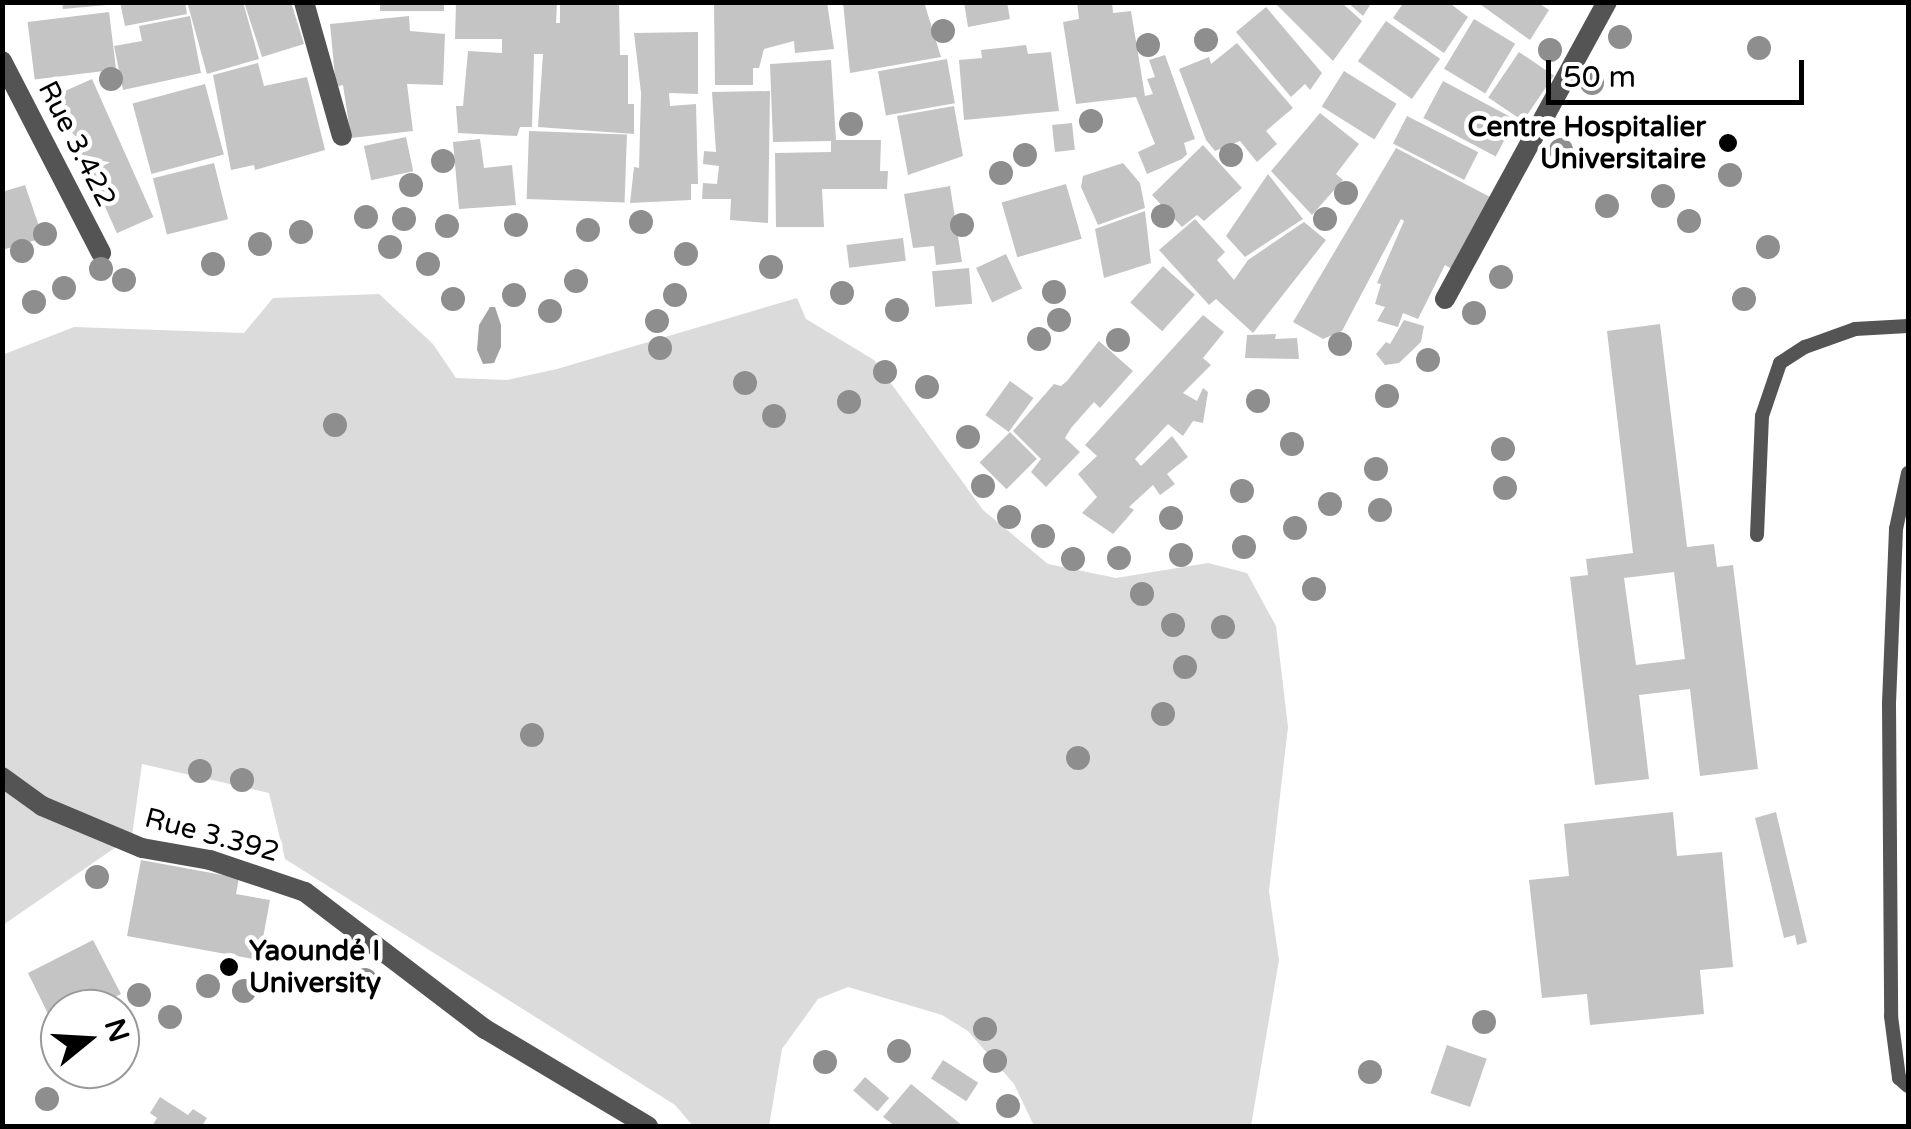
<!DOCTYPE html>
<meta charset="utf-8">
<style>
body{margin:0}
#map{position:relative;width:1911px;height:1129px;overflow:hidden;background:#fff;font-family:"Varela Round",sans-serif}
div>[style]{position:absolute}
[style*='--x']{left:calc(var(--x)*1px);top:calc(var(--y)*1px);width:calc(var(--w)*1px);rotate:calc(var(--a)*1deg)}
.green>*{inset:0;background:#dbdbdb}
.water>*{inset:0;background:#a2a2a2}
.building>*{inset:0;background:#c4c4c4;transform-origin:0 0}
.lane>*{height:14px;margin:-7px;padding:0 7px;transform-origin:7px;border-radius:7px;background:#545454}
.street>*{height:20px;margin:-10px;padding:0 10px;transform-origin:10px;border-radius:10px;background:#545454}
.trees>*{width:24px;height:24px;margin:-12px;border-radius:50%;background:#8e8e8e}
.dots>*{width:28px;height:28px;translate:-50% -50%;box-sizing:border-box;border:5px solid #fff;border-radius:50%}
span{translate:-50% -50%;white-space:nowrap;text-align:center;line-height:1.15;-webkit-text-stroke:9px #fff;paint-order:stroke}
.poi-label{font-size:28px;color:#000;font-weight:700}
.right{translate:-100% -50%;text-align:right}
.left{translate:0 -50%;text-align:left}
.street-label{font-size:28px;color:#000}
.frame{position:absolute;inset:0;border:5px solid #000;pointer-events:none}
.north{position:absolute;left:40px;top:989px;width:100px;height:100px;box-sizing:border-box;background:#fff;border:2px solid #999;border-radius:50%;rotate:72deg;font-size:28px;font-weight:700;line-height:40px;text-align:center;color:#000}
.north::after{content:'';display:block;margin:auto;width:35px;height:45px;background:#000;clip-path:polygon(50% 0,100% 100%,50% 72%,0 100%)}
.scale{position:absolute;left:1546px;top:60px;width:258px;height:45px;box-sizing:border-box;border:5px solid #000;border-top:0;padding-left:12px;font-size:30px;line-height:35px;white-space:nowrap;color:#000;-webkit-text-stroke:8px #fff;paint-order:stroke}
</style>
<div id="map">
<div class="green">
<i style="clip-path:polygon(379px 294px,433px 344px,456px 378px,507px 380px,557px 369px,797px 298px,806px 319px,874px 360px,983px 510px,1048px 564px,1116px 578px,1208px 563px,1247px 573px,1276px 626px,1288px 727px,1269px 891px,1279px 960px,1251px 1126px,1034px 1126px,1014px 1084px,968px 1031px,942px 1015px,848px 987px,818px 999px,782px 1049px,769px 1126px,693px 1126px,675px 1105px,285px 859px,269px 793px,142px 764px,132px 836px,3px 925px,2px 355px,74px 327px,244px 333px,273px 298px)"></i>
</div>
<div class="water">
<i style="clip-path:polygon(490px 307px,495px 307px,501px 325px,501px 347px,494px 363px,483px 364px,477px 350px,479px 325px)"></i>
</div>
<div class="building">
<i style="clip-path:polygon(62px 2px,107px 2px,107px 5px,63px 9px)"></i>
<i style="clip-path:polygon(120px 2px,185px 2px,187px 14px,125px 26px)"></i>
<i style="clip-path:polygon(197px 2px,243px 2px,259px 59px,207px 74px,188px 5px)"></i>
<i style="clip-path:polygon(253px 2px,291px 2px,304px 44px,262px 57px,245px 5px)"></i>
<i style="left:380px;top:2px;width:64px;height:9px"></i>
<i style="clip-path:polygon(456px 2px,557px 3px,556px 23px,560px 23px,560px 2px,619px 2px,620px 55px,628px 55px,628px 104px,634px 104px,634px 134px,538px 127px,543px 54px,534px 54px,532px 127px,520px 127px,517px 136px,458px 133px,456px 106px,463px 106px,468px 51px,502px 53px,502px 39px,455px 39px)"></i>
<i style="clip-path:polygon(714px 2px,827px 2px,834px 49px,795px 53px,794px 41px,764px 49px,759px 68px,753px 68px,753px 85px,715px 85px)"></i>
<i style="clip-path:polygon(843px 2px,924px 2px,941px 57px,850px 73px)"></i>
<i style="clip-path:polygon(964px 2px,1007px 2px,1010px 19px,968px 27px)"></i>
<i style="clip-path:polygon(1077px 2px,1112px 2px,1113px 13px,1131px 11px,1145px 96px,1153px 94px,1147px 79px,1155px 77px,1149px 60px,1165px 55px,1195px 139px,1184px 143px,1187px 154px,1182px 159px,1147px 174px,1138px 152px,1155px 144px,1136px 97px,1076px 104px,1063px 22px,1079px 19px)"></i>
<i style="clip-path:polygon(1274px 2px,1341px 2px,1362px 21px,1333px 61px)"></i>
<i style="clip-path:polygon(1347px 2px,1372px 2px,1363px 16px)"></i>
<i style="clip-path:polygon(1404px 2px,1448px 2px,1468px 17px,1444px 53px,1393px 18px)"></i>
<i style="clip-path:polygon(1477px 2px,1537px 2px,1549px 10px,1530px 40px)"></i>
<i style="clip-path:polygon(1266px 7px,1322px 73px,1310px 90px,1305px 84px,1291px 97px,1236px 32px)"></i>
<i style="left:109px;top:12px;width:58px;height:82px;rotate:83deg"></i>
<i style="clip-path:polygon(190px 16px,201px 73px,123px 90px,114px 46px,142px 41px,139px 26px)"></i>
<i style="clip-path:polygon(409px 16px,410px 31px,445px 34px,443px 85px,407px 84px,413px 131px,351px 138px,343px 85px,336px 87px,330px 24px)"></i>
<i style="left:1474px;top:19px;width:48px;height:58px;rotate:31deg"></i>
<i style="left:1386px;top:21px;width:66px;height:49px;rotate:35deg"></i>
<i style="clip-path:polygon(698px 32px,698px 94px,669px 93px,670px 106px,696px 104px,698px 184px,691px 184px,691px 200px,630px 203px,634px 167px,639px 168px,641px 93px,634px 33px)"></i>
<i style="clip-path:polygon(1237px 43px,1293px 108px,1266px 131px,1277px 144px,1257px 162px,1240px 141px,1215px 151px,1206px 140px,1179px 69px,1209px 57px,1211px 64px)"></i>
<i style="clip-path:polygon(1026px 45px,1028px 54px,1051px 52px,1059px 111px,964px 120px,959px 60px,982px 58px,981px 50px)"></i>
<i style="left:1519px;top:52px;width:42px;height:55px;rotate:34deg"></i>
<i style="left:947px;top:59px;width:45px;height:70px;rotate:80deg"></i>
<i style="clip-path:polygon(831px 60px,836px 140px,881px 140px,880px 171px,888px 171px,887px 189px,822px 189px,824px 227px,776px 227px,775px 153px,831px 152px,831px 141px,773px 142px,770px 64px)"></i>
<i style="clip-path:polygon(258px 63px,264px 86px,307px 77px,325px 150px,255px 170px,254px 165px,231px 170px,213px 75px)"></i>
<i style="left:1344px;top:71px;width:62px;height:42px;rotate:32deg"></i>
<i style="left:92px;top:79px;width:151px;height:40px;rotate:66deg"></i>
<i style="left:1443px;top:81px;width:82px;height:42px;rotate:28deg"></i>
<i style="left:205px;top:84px;width:73px;height:75px;rotate:75deg"></i>
<i style="clip-path:polygon(770px 91px,768px 223px,730px 220px,731px 199px,702px 199px,703px 183px,717px 184px,719px 166px,703px 164px,704px 151px,716px 152px,712px 92px)"></i>
<i style="clip-path:polygon(954px 106px,963px 156px,908px 175px,897px 116px)"></i>
<i style="clip-path:polygon(1320px 113px,1359px 144px,1336px 174px,1343px 180px,1312px 215px,1271px 171px)"></i>
<i style="left:1407px;top:116px;width:80px;height:31px;rotate:27deg"></i>
<i style="left:1072px;top:123px;width:27px;height:20px;rotate:84deg"></i>
<i style="left:529px;top:131px;width:98px;height:68px;rotate:2deg"></i>
<i style="left:406px;top:137px;width:35px;height:43px;rotate:78deg"></i>
<i style="clip-path:polygon(480px 139px,484px 168px,512px 165px,516px 205px,459px 209px,453px 142px)"></i>
<i style="clip-path:polygon(1203px 145px,1242px 188px,1204px 221px,1197px 215px,1182px 227px,1152px 195px)"></i>
<i style="clip-path:polygon(1396px 148px,1492px 198px,1455px 271px,1445px 265px,1418px 319px,1403px 313px,1398px 327px,1377px 321px,1385px 307px,1375px 304px,1381px 284px,1377px 283px,1404px 221px,1401px 219px,1342px 331px,1323px 339px,1293px 322px)"></i>
<i style="left:214px;top:163px;width:58px;height:63px;rotate:76deg"></i>
<i style="clip-path:polygon(1123px 163px,1140px 183px,1145px 208px,1098px 225px,1081px 187px,1083px 176px)"></i>
<i style="clip-path:polygon(1268px 174px,1303px 219px,1245px 257px,1226px 236px)"></i>
<i style="left:1066px;top:184px;width:57px;height:67px;rotate:74deg"></i>
<i style="clip-path:polygon(25px 185px,43px 238px,2px 250px,2px 192px)"></i>
<i style="clip-path:polygon(950px 186px,962px 262px,936px 265px,934px 246px,913px 248px,904px 194px)"></i>
<i style="clip-path:polygon(1145px 211px,1151px 263px,1104px 278px,1095px 229px)"></i>
<i style="clip-path:polygon(1195px 219px,1225px 252px,1217px 260px,1234px 280px,1248px 260px,1304px 222px,1326px 240px,1253px 333px,1216px 299px,1209px 305px,1159px 250px)"></i>
<i style="left:903px;top:238px;width:23px;height:57px;rotate:83deg"></i>
<i style="left:1006px;top:254px;width:38px;height:33px;rotate:65deg"></i>
<i style="left:1163px;top:266px;width:43px;height:49px;rotate:42deg"></i>
<i style="left:969px;top:268px;width:36px;height:37px;rotate:85deg"></i>
<i style="clip-path:polygon(1203px 315px,1224px 332px,1203px 358px,1211px 365px,1183px 393px,1197px 401px,1203px 388px,1208px 392px,1203px 423px,1193px 421px,1183px 436px,1168px 424px,1135px 459px,1141px 466px,1172px 436px,1188px 457px,1167px 474px,1175px 484px,1160px 495px,1153px 485px,1129px 507px,1134px 510px,1113px 534px,1082px 513px,1097px 497px,1078px 474px,1097px 456px,1085px 445px)"></i>
<i style="clip-path:polygon(1404px 320px,1424px 326px,1421px 342px,1399px 363px,1385px 365px,1376px 354px,1386px 342px,1390px 344px)"></i>
<i style="clip-path:polygon(evenodd,1660px 324px,1687px 547px,1714px 544px,1717px 567px,1733px 565px,1758px 769px,1700px 776px,1690px 689px,1639px 695px,1649px 779px,1595px 785px,1570px 577px,1588px 575px,1586px 559px,1633px 553px,1607px 331px,1660px 324px,1674px 572px,1685px 659px,1636px 665px,1624px 578px,1674px 572px)"></i>
<i style="clip-path:polygon(1276px 334px,1275px 339px,1297px 338px,1299px 359px,1245px 358px,1247px 335px)"></i>
<i style="clip-path:polygon(1099px 341px,1133px 371px,1100px 408px,1094px 402px,1071px 428px,1065px 438px,1080px 452px,1046px 487px,1031px 472px,1041px 459px,1013px 431px,1054px 384px,1061px 386px,1067px 381px)"></i>
<i style="left:1010px;top:381px;width:29px;height:42px;rotate:36deg"></i>
<i style="left:1010px;top:432px;width:38px;height:43px;rotate:45deg"></i>
<i style="clip-path:polygon(1673px 812px,1677px 856px,1722px 852px,1733px 967px,1700px 970px,1704px 1014px,1590px 1025px,1587px 994px,1542px 998px,1529px 880px,1569px 876px,1564px 824px)"></i>
<i style="clip-path:polygon(1776px 812px,1807px 942px,1797px 945px,1795px 935px,1784px 938px,1755px 818px)"></i>
<i style="clip-path:polygon(141px 860px,239px 878px,236px 894px,270px 900px,259px 960px,127px 936px)"></i>
<i style="clip-path:polygon(93px 940px,121px 994px,92px 1009px,60px 1009px,60px 1025px,55px 1028px,28px 973px)"></i>
<i style="clip-path:polygon(128px 1006px,139px 1031px,120px 1041px,120px 1010px)"></i>
<i style="left:1447px;top:1045px;width:42px;height:51px;rotate:19deg"></i>
<i style="left:943px;top:1060px;width:42px;height:22px;rotate:33deg"></i>
<i style="left:865px;top:1077px;width:32px;height:18px;rotate:41deg"></i>
<i style="clip-path:polygon(911px 1084px,963px 1126px,895px 1126px,883px 1117px)"></i>
<i style="clip-path:polygon(160px 1097px,188px 1115px,193px 1109px,207px 1118px,202px 1126px,152px 1126px,157px 1118px,150px 1113px)"></i>
</div>
<div class="lane">
<i style="--x:1908;--y:473;--w:57;--a:102.1"></i>
<i style="--x:1896;--y:529;--w:175;--a:92.3"></i>
<i style="--x:1889;--y:704;--w:312;--a:89.6"></i>
<i style="--x:1891;--y:1016;--w:63;--a:82.6"></i>
<i style="--x:1899;--y:1078;--w:12;--a:42"></i>
<i style="--x:1757;--y:535;--w:119;--a:-87.6"></i>
<i style="--x:1762;--y:416;--w:56;--a:-71.2"></i>
<i style="--x:1780;--y:363;--w:30;--a:-33"></i>
<i style="--x:1805;--y:347;--w:53;--a:-19.8"></i>
<i style="--x:1855;--y:329;--w:53;--a:-3.2"></i>
</div>
<div class="street">
<i style="--x:304;--y:2;--w:139;--a:74.2"></i>
<i style="--x:2;--y:61;--w:216;--a:62.7"></i>
<i style="--x:1445;--y:299;--w:338;--a:-61.4"></i>
<i style="--x:2;--y:777;--w:49;--a:35.9"></i>
<i style="--x:42;--y:806;--w:108;--a:22.8"></i>
<i style="--x:142;--y:848;--w:69;--a:10"></i>
<i style="--x:210;--y:860;--w:100;--a:18.6"></i>
<i style="--x:305;--y:892;--w:226;--a:37.3"></i>
<i style="--x:485;--y:1029;--w:190;--a:30.8"></i>
</div>
<div class="trees">
<i style="left:943px;top:31px"></i>
<i style="left:1620px;top:37px"></i>
<i style="left:1206px;top:40px"></i>
<i style="left:1148px;top:45px"></i>
<i style="left:1759px;top:48px"></i>
<i style="left:1550px;top:50px"></i>
<i style="left:111px;top:79px"></i>
<i style="left:1592px;top:83px"></i>
<i style="left:1091px;top:121px"></i>
<i style="left:851px;top:124px"></i>
<i style="left:1561px;top:150px"></i>
<i style="left:1025px;top:155px"></i>
<i style="left:1231px;top:155px"></i>
<i style="left:443px;top:161px"></i>
<i style="left:1001px;top:173px"></i>
<i style="left:1730px;top:175px"></i>
<i style="left:411px;top:185px"></i>
<i style="left:1346px;top:193px"></i>
<i style="left:1663px;top:196px"></i>
<i style="left:1607px;top:206px"></i>
<i style="left:1163px;top:216px"></i>
<i style="left:366px;top:217px"></i>
<i style="left:404px;top:219px"></i>
<i style="left:1325px;top:219px"></i>
<i style="left:1689px;top:221px"></i>
<i style="left:641px;top:222px"></i>
<i style="left:516px;top:225px"></i>
<i style="left:962px;top:225px"></i>
<i style="left:447px;top:226px"></i>
<i style="left:588px;top:230px"></i>
<i style="left:301px;top:232px"></i>
<i style="left:45px;top:234px"></i>
<i style="left:260px;top:244px"></i>
<i style="left:390px;top:247px"></i>
<i style="left:1768px;top:247px"></i>
<i style="left:22px;top:251px"></i>
<i style="left:686px;top:254px"></i>
<i style="left:213px;top:264px"></i>
<i style="left:428px;top:264px"></i>
<i style="left:771px;top:267px"></i>
<i style="left:101px;top:269px"></i>
<i style="left:1501px;top:277px"></i>
<i style="left:124px;top:280px"></i>
<i style="left:576px;top:281px"></i>
<i style="left:64px;top:288px"></i>
<i style="left:1054px;top:292px"></i>
<i style="left:842px;top:293px"></i>
<i style="left:514px;top:295px"></i>
<i style="left:675px;top:295px"></i>
<i style="left:453px;top:299px"></i>
<i style="left:1744px;top:299px"></i>
<i style="left:34px;top:302px"></i>
<i style="left:897px;top:310px"></i>
<i style="left:550px;top:311px"></i>
<i style="left:1474px;top:313px"></i>
<i style="left:1059px;top:320px"></i>
<i style="left:657px;top:321px"></i>
<i style="left:1039px;top:339px"></i>
<i style="left:1118px;top:340px"></i>
<i style="left:1340px;top:344px"></i>
<i style="left:660px;top:348px"></i>
<i style="left:1428px;top:360px"></i>
<i style="left:885px;top:372px"></i>
<i style="left:745px;top:383px"></i>
<i style="left:927px;top:387px"></i>
<i style="left:1387px;top:396px"></i>
<i style="left:1258px;top:401px"></i>
<i style="left:849px;top:402px"></i>
<i style="left:774px;top:416px"></i>
<i style="left:335px;top:425px"></i>
<i style="left:968px;top:437px"></i>
<i style="left:1292px;top:444px"></i>
<i style="left:1503px;top:449px"></i>
<i style="left:1376px;top:469px"></i>
<i style="left:983px;top:486px"></i>
<i style="left:1505px;top:488px"></i>
<i style="left:1242px;top:491px"></i>
<i style="left:1330px;top:504px"></i>
<i style="left:1380px;top:510px"></i>
<i style="left:1009px;top:517px"></i>
<i style="left:1171px;top:518px"></i>
<i style="left:1295px;top:528px"></i>
<i style="left:1043px;top:536px"></i>
<i style="left:1244px;top:547px"></i>
<i style="left:1181px;top:555px"></i>
<i style="left:1119px;top:558px"></i>
<i style="left:1073px;top:559px"></i>
<i style="left:1314px;top:589px"></i>
<i style="left:1142px;top:594px"></i>
<i style="left:1173px;top:625px"></i>
<i style="left:1223px;top:627px"></i>
<i style="left:1185px;top:667px"></i>
<i style="left:1163px;top:714px"></i>
<i style="left:532px;top:735px"></i>
<i style="left:1078px;top:758px"></i>
<i style="left:200px;top:771px"></i>
<i style="left:242px;top:780px"></i>
<i style="left:97px;top:877px"></i>
<i style="left:365px;top:980px"></i>
<i style="left:208px;top:986px"></i>
<i style="left:244px;top:991px"></i>
<i style="left:139px;top:995px"></i>
<i style="left:170px;top:1017px"></i>
<i style="left:1484px;top:1022px"></i>
<i style="left:985px;top:1029px"></i>
<i style="left:899px;top:1051px"></i>
<i style="left:995px;top:1061px"></i>
<i style="left:825px;top:1062px"></i>
<i style="left:1370px;top:1072px"></i>
<i style="left:47px;top:1099px"></i>
<i style="left:1008px;top:1106px"></i>
</div>
<div class="dots">
<i style="left:1728px;top:143px;background:#000"></i>
<i style="left:229px;top:967px;background:#000"></i>
</div>
<div class="poi-label">
<span class="right" style="left:1706px;top:143px">Centre Hospitalier<br>Universitaire</span>
<span class="left" style="left:249px;top:967px">Yaoundé I<br>University</span>
</div>
<div class="street-label">
<span style="left:77px;top:144px;rotate:63deg">Rue 3.422</span>
<span style="left:212px;top:835px;rotate:15deg">Rue 3.392</span>
</div>
<div class="frame"></div>
<div class="north">N</div>
<div class="scale">50 m</div>
</div>
